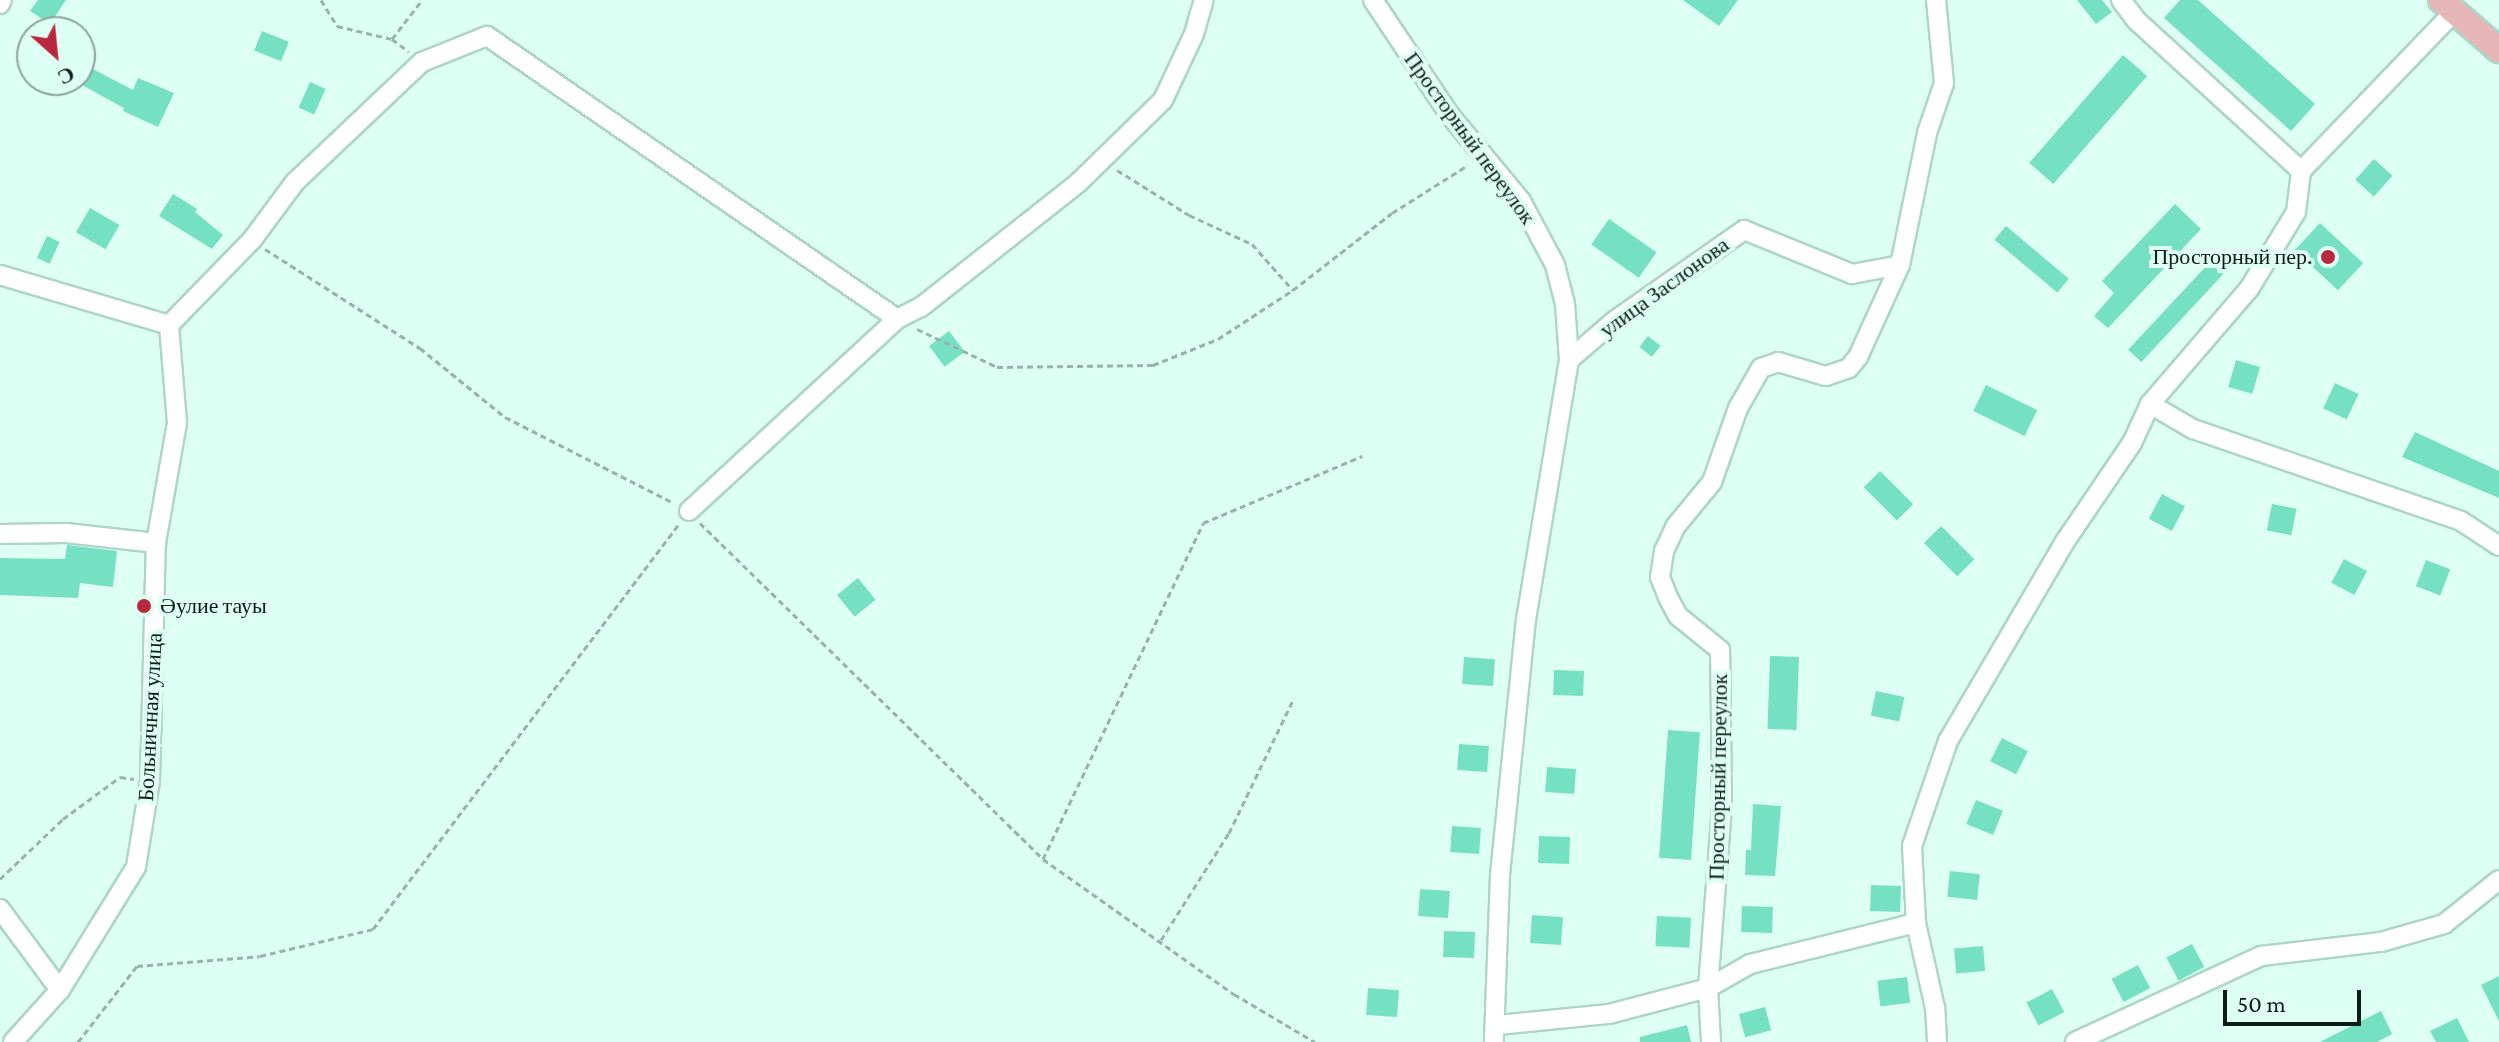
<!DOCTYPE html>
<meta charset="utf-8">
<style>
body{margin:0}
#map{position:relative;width:2499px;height:1042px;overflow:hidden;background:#defff4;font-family:"Crimson Pro",serif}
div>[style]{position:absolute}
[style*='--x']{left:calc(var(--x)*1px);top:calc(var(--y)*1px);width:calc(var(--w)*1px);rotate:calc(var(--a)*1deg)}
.building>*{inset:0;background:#76e0c3;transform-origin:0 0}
.path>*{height:3px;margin-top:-1.5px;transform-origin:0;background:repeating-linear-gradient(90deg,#97b2a9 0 6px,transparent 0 10px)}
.roads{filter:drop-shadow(2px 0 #add5c8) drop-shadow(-2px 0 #add5c8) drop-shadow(0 2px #add5c8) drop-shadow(0 -2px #add5c8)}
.minor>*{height:18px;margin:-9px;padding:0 9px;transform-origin:9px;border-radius:9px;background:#fff}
.major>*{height:24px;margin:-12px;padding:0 12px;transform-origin:12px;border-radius:12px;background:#e6b6b8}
.dots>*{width:22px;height:22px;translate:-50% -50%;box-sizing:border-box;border:4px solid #defff4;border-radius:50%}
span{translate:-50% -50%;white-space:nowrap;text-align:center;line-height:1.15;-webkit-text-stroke:8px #defff4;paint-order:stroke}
.street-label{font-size:22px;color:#0c1c17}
.poi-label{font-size:22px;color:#0c1c17}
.right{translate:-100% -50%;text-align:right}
.left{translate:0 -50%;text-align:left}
.north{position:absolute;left:16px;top:16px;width:80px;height:80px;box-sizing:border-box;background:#defff4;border:2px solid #8aa49c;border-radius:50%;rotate:153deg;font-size:22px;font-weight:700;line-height:32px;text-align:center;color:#0c1c17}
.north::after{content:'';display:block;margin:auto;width:28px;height:36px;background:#ba2840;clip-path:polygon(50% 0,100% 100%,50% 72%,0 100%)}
.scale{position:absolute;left:2223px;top:990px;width:138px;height:36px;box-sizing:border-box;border:4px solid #0c1c17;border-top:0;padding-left:10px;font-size:24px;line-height:28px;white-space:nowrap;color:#0c1c17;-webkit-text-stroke:6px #defff4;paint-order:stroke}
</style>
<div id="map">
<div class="building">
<i style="clip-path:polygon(38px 0,66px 0,50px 24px,30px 11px)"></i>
<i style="clip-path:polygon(1683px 0,1738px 0,1719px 26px)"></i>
<i style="clip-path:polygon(2077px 0,2102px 0,2112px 12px,2096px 24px)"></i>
<i style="clip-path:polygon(2180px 0,2198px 0,2315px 104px,2291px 131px,2164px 18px)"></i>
<i style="left:262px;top:31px;width:29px;height:21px;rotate:22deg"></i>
<i style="left:2123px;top:55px;width:32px;height:143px;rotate:41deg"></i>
<i style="clip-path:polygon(89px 67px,133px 90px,138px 78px,174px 93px,158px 127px,123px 111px,124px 108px,80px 84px)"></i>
<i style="left:310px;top:82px;width:17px;height:28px;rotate:24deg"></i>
<i style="left:2374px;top:159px;width:25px;height:28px;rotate:42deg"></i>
<i style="clip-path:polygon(173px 194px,197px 209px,195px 212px,223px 235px,212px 249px,159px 216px)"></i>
<i style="clip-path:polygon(2175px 204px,2201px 229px,2108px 328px,2094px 316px,2114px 293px,2102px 281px)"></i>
<i style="left:90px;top:208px;width:34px;height:28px;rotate:30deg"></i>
<i style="left:1609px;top:219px;width:58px;height:31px;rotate:35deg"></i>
<i style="left:2320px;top:223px;width:59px;height:37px;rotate:43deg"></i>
<i style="left:2006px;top:226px;width:82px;height:18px;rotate:40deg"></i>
<i style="left:47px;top:236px;width:14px;height:24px;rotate:25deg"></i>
<i style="left:2210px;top:262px;width:18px;height:120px;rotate:43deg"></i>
<i style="left:949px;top:331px;width:26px;height:25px;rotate:53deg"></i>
<i style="left:1648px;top:336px;width:16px;height:14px;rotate:38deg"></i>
<i style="left:2236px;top:360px;width:25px;height:28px;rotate:16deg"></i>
<i style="left:2335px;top:383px;width:26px;height:28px;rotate:25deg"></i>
<i style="left:1986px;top:385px;width:57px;height:29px;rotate:26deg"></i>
<i style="clip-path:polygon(2415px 432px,2499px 471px,2499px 498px,2402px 457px)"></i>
<i style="left:1880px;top:471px;width:47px;height:23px;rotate:45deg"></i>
<i style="left:2162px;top:494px;width:26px;height:28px;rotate:28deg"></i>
<i style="left:2272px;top:504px;width:25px;height:27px;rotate:11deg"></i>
<i style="left:1941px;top:526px;width:47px;height:24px;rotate:45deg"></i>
<i style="clip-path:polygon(67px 545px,117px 551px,113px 587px,80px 583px,78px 598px,0 595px,0 558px,65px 559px)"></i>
<i style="left:2344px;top:559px;width:26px;height:27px;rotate:28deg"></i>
<i style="left:2426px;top:560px;width:26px;height:28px;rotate:21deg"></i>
<i style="left:858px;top:578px;width:28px;height:27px;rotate:51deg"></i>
<i style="left:1770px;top:656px;width:29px;height:73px;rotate:2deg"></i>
<i style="left:1464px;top:657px;width:31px;height:27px;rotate:4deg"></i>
<i style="left:1554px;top:670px;width:30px;height:25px;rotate:2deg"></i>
<i style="left:1876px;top:691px;width:29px;height:25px;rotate:12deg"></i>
<i style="left:1668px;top:730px;width:32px;height:128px;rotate:4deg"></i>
<i style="left:2002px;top:738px;width:29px;height:26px;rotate:27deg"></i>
<i style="left:1459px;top:744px;width:30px;height:26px;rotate:4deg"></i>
<i style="left:1547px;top:767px;width:29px;height:25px;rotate:4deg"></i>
<i style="left:1976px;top:800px;width:29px;height:26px;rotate:22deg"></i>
<i style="clip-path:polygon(1753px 804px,1781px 806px,1775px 876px,1745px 875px,1746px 850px,1751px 850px)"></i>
<i style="left:1452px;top:826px;width:29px;height:26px;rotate:4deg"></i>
<i style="left:1539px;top:836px;width:31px;height:27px;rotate:2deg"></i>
<i style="left:1950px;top:871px;width:30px;height:26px;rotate:6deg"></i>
<i style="left:1871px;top:885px;width:30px;height:26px;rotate:2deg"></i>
<i style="left:1420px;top:889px;width:30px;height:27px;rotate:4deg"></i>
<i style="left:1742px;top:906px;width:31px;height:26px;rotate:2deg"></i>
<i style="left:1532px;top:915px;width:31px;height:28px;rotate:4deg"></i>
<i style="left:1657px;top:916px;width:34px;height:30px;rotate:3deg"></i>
<i style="left:1444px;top:931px;width:31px;height:26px;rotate:2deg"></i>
<i style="left:2192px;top:944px;width:26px;height:29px;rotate:62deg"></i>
<i style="left:1983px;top:946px;width:25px;height:29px;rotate:85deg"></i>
<i style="left:2138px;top:965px;width:26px;height:30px;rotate:62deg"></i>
<i style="clip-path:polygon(2499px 976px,2499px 1021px,2481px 985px)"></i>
<i style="left:1907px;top:977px;width:26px;height:30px;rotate:83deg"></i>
<i style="left:1368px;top:988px;width:31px;height:27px;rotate:4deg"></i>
<i style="left:2052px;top:989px;width:26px;height:29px;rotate:62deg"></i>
<i style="left:1765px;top:1007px;width:24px;height:27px;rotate:75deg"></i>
<i style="clip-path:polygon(2381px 1011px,2392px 1034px,2377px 1042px,2320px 1042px)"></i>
<i style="clip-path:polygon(2457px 1018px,2469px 1042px,2436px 1042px,2430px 1031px)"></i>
<i style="clip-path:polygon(1687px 1025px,1691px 1042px,1640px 1042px,1640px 1037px)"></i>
</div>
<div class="path">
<i style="--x:321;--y:0;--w:31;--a:58"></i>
<i style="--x:337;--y:26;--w:57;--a:13.3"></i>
<i style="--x:392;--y:39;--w:21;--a:37"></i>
<i style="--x:392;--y:39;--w:49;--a:-52.4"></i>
<i style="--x:1117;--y:170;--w:85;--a:32"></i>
<i style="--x:1189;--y:215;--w:69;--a:24.7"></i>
<i style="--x:1252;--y:244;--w:62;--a:48.3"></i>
<i style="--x:265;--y:249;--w:184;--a:32.6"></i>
<i style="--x:420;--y:348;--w:109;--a:39.1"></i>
<i style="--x:505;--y:417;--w:187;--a:27"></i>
<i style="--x:917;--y:329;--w:89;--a:25.4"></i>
<i style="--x:997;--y:367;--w:156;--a:-0.7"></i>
<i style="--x:1153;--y:365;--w:70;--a:-21.8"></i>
<i style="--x:1218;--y:339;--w:90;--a:-33.2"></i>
<i style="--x:1293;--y:290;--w:125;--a:-37.9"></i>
<i style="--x:1392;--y:213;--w:90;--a:-32.3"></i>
<i style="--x:700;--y:523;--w:480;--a:44.4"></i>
<i style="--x:1043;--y:859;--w:234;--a:35.3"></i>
<i style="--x:1234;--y:994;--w:94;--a:30.7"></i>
<i style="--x:1043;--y:859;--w:372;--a:-64.5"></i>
<i style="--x:1203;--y:523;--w:173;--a:-22.8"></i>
<i style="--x:0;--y:879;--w:87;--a:-43.6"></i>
<i style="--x:63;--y:819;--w:71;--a:-36.4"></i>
<i style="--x:120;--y:777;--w:14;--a:8"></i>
<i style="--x:1161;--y:940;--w:127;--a:-57.6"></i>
<i style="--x:1229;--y:833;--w:150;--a:-64.3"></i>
<i style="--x:78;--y:1042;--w:96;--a:-52.2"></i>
<i style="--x:137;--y:966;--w:123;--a:-4.6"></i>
<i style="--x:260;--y:956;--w:116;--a:-13.4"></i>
<i style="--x:373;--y:929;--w:508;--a:-52.93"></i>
</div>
<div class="roads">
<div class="minor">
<i style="--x:1373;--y:0;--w:137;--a:56.3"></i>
<i style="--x:1449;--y:114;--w:113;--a:50.4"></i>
<i style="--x:1521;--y:201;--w:72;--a:62"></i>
<i style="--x:1555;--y:265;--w:40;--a:75.6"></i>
<i style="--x:1565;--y:304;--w:56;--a:85.9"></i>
<i style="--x:1569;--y:360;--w:263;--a:99.4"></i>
<i style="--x:1526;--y:619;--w:257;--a:95.8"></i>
<i style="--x:1500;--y:875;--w:167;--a:92.1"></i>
<i style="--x:2121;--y:0;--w:26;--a:53"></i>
<i style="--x:2137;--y:21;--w:222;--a:42.4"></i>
<i style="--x:0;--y:4;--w:4;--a:-63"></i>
<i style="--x:0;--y:275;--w:176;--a:16.5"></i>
<i style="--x:169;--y:325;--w:119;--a:-45.7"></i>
<i style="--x:252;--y:240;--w:72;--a:-53.4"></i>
<i style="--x:295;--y:182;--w:175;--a:-43.4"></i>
<i style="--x:422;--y:62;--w:70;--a:-21.8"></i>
<i style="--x:487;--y:36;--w:498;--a:34.6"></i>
<i style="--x:1569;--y:360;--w:60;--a:-40.9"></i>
<i style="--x:1614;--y:321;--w:159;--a:-35"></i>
<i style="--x:1744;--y:230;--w:117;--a:22.2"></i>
<i style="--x:1852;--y:274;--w:49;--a:-10.6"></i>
<i style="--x:2150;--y:404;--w:50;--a:30.2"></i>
<i style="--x:2193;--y:429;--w:283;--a:18.9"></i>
<i style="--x:2461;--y:521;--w:45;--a:33.3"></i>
<i style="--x:689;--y:511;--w:283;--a:-42.7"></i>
<i style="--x:897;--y:319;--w:27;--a:-27"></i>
<i style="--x:921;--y:307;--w:200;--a:-38.3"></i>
<i style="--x:1078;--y:183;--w:119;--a:-44.3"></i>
<i style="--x:1163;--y:100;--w:73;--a:-64.8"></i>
<i style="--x:1194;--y:34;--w:35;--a:-74"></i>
<i style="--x:0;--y:534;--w:66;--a:-0.9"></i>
<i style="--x:66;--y:533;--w:91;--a:6.3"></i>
<i style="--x:0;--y:909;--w:101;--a:53.5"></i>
<i style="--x:1498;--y:1025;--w:112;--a:-5.7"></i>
<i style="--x:1609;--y:1014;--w:102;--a:-14.7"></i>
<i style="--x:1708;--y:988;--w:48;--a:-29.7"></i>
<i style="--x:1750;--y:964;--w:171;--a:-13.9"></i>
<i style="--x:13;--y:1042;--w:70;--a:-47.9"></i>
<i style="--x:60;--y:990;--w:145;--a:-58.3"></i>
<i style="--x:136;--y:867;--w:87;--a:-80.8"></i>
<i style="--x:150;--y:781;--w:238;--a:-88.6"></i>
<i style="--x:156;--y:543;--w:122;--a:-80.1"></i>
<i style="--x:177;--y:423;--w:98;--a:-94.7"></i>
<i style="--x:1711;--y:1042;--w:54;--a:-93.2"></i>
<i style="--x:1708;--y:988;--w:184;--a:-85.6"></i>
<i style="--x:1722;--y:805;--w:155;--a:-90.7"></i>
<i style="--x:1720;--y:650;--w:54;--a:-141"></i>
<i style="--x:1678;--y:616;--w:21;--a:-118"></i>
<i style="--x:1668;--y:597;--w:22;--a:-112"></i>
<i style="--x:1660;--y:577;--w:26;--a:-81"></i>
<i style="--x:1664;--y:551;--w:26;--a:-65"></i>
<i style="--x:1675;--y:527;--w:58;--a:-50.6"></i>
<i style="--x:1712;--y:482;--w:78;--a:-70.6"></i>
<i style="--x:1738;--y:408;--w:46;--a:-60.1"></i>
<i style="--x:1761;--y:368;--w:18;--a:-19"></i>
<i style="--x:1778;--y:362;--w:50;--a:16.3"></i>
<i style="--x:1826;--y:376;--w:24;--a:-19"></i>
<i style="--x:1849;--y:368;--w:14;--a:-51"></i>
<i style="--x:1858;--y:357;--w:101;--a:-65.5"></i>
<i style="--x:1900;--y:265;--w:135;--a:-78.4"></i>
<i style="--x:1927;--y:133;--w:53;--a:-71.2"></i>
<i style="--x:1944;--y:83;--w:83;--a:-95.5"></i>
<i style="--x:1937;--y:1042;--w:34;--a:-93"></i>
<i style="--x:1935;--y:1008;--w:87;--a:-102.6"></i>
<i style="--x:1916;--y:923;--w:77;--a:-93"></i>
<i style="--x:1912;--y:846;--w:111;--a:-71.1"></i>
<i style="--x:1948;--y:741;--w:229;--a:-59.6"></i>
<i style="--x:2064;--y:543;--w:121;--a:-55.8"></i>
<i style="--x:2132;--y:443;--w:43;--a:-65.2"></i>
<i style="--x:2150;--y:404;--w:152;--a:-49.3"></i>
<i style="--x:2249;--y:289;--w:90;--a:-58.6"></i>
<i style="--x:2296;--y:212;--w:41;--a:-83"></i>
<i style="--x:2301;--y:171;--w:221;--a:-46.1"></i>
<i style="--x:2075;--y:1042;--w:205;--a:-24.8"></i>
<i style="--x:2261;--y:956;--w:121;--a:-6.7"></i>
<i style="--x:2381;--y:942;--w:66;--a:-15.9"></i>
<i style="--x:2444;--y:924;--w:70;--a:-38.7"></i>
</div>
<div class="major">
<i style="--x:2441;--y:0;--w:77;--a:40.8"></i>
</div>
</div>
<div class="dots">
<i style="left:2328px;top:257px;background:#ba2840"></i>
<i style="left:144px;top:606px;background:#ba2840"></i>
</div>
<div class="street-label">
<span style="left:1470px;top:138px;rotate:54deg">Просторный переулок</span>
<span style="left:1664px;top:287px;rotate:-36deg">улица Заслонова</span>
<span style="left:150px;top:717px;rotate:-87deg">Больничная улица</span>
<span style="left:1718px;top:777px;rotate:-89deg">Просторный переулок</span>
</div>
<div class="poi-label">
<span class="right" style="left:2312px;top:257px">Просторный пер.</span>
<span class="left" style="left:160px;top:606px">Әулие тауы</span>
</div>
<div class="north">С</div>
<div class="scale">50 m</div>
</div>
